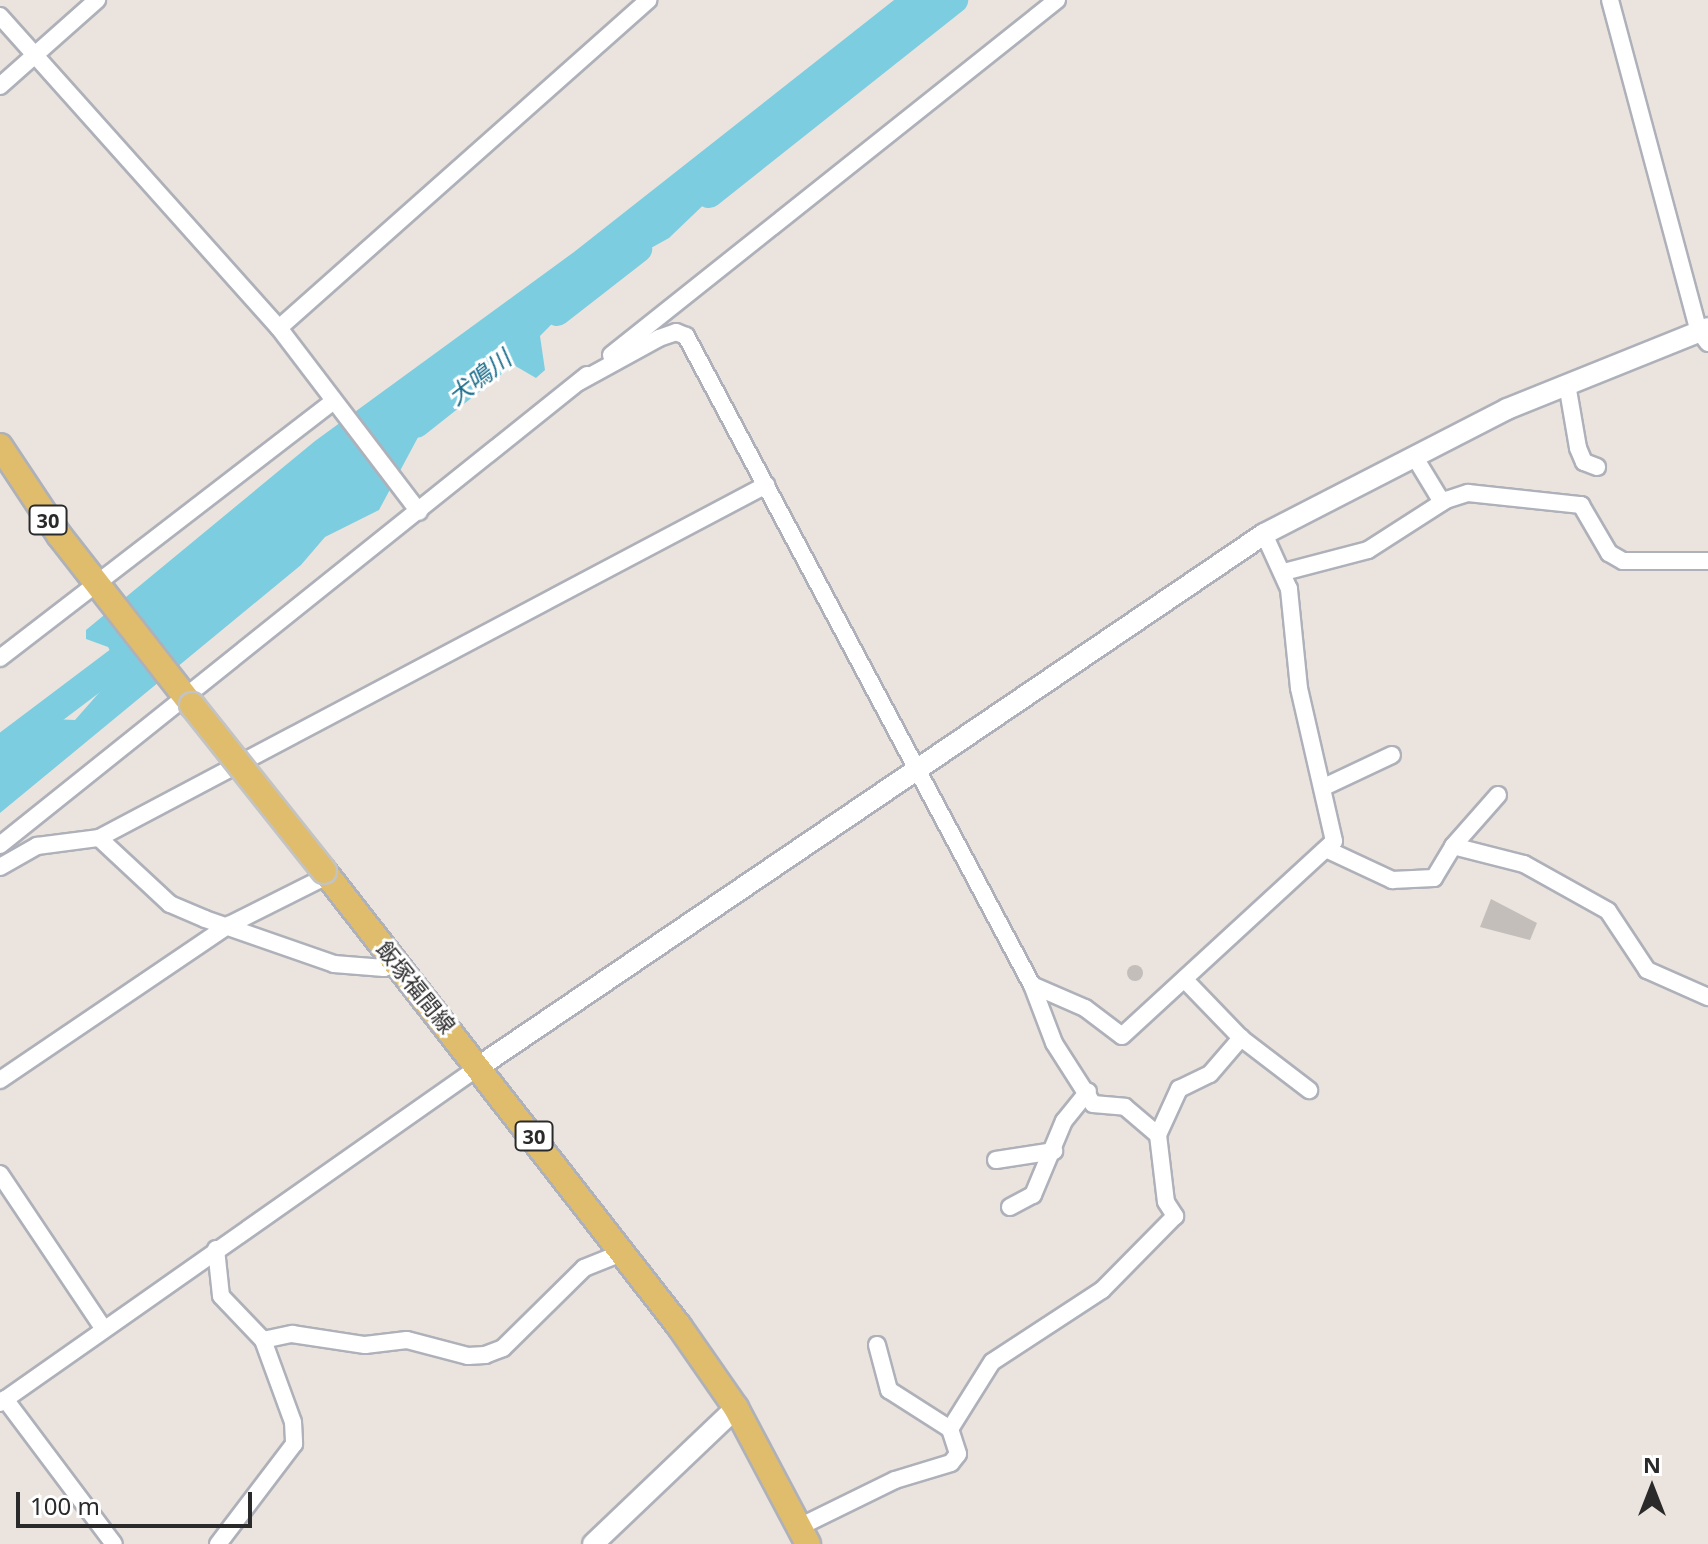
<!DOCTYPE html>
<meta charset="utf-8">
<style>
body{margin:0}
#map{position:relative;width:1708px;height:1544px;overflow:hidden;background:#ebe4de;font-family:"Noto Sans","Noto Sans JP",sans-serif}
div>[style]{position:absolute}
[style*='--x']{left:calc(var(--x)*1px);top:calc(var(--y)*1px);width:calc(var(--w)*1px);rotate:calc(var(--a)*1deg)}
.water>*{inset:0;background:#7dcde1}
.river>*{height:28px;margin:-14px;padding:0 14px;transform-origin:14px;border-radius:14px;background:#7dcde1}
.building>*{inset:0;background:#c3beba}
.round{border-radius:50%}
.roads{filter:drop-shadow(2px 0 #aeb1b9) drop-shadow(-2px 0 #aeb1b9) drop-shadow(0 2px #aeb1b9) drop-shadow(0 -2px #aeb1b9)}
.minor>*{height:16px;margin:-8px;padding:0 8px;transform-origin:8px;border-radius:8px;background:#fff}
.tertiary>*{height:20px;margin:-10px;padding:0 10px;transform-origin:10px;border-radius:10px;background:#fff}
.primary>*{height:24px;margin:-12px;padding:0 12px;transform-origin:12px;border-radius:12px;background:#e0bd6d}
.bridges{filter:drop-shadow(2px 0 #c3c3c3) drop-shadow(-2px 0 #c3c3c3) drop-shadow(0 2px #c3c3c3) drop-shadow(0 -2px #c3c3c3)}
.primary-bridge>*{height:24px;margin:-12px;padding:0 12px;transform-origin:12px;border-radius:12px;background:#e0bd6d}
span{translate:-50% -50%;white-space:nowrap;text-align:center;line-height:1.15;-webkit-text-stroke:6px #fff;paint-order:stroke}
.shield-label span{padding:2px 6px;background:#fff;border:2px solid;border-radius:6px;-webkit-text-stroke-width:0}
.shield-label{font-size:20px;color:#2a2a2a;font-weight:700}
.street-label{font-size:22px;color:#2a2a2a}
.water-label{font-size:24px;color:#1d6e8c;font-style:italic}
.north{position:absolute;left:1612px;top:1448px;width:80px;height:80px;-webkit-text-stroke:6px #fff;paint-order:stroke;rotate:0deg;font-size:22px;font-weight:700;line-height:32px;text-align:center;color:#2a2a2a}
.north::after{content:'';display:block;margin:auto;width:28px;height:36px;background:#2a2a2a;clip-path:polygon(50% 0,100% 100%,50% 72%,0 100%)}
.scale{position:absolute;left:16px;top:1492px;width:236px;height:36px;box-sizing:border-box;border:4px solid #2a2a2a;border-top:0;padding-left:10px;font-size:24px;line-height:28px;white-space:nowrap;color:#2a2a2a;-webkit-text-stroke:6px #fff;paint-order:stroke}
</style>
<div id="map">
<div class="water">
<i style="clip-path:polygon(894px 0,949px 0,786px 126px,669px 238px,597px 278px,540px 336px,545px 370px,536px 378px,505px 360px,467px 376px,423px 428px,379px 510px,325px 537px,301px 565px,0 813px,0 740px,29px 718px,75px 720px,120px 669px,108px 647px,86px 639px,86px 630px,315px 441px,574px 252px)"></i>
</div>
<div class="river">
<i style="--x:709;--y:194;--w:313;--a:-38.4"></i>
<i style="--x:557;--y:312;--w:103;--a:-37.9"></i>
<i style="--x:416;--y:424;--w:139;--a:-38.3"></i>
<i style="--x:0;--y:750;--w:183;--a:-37"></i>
</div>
<div class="building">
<i style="clip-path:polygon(1491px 899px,1537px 923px,1530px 940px,1480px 927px)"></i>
<i class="round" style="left:1127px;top:965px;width:16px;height:16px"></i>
</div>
<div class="roads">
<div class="minor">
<i style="--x:1610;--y:0;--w:343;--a:75"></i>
<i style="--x:1699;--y:331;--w:15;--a:53"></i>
<i style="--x:0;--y:16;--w:419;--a:48.2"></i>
<i style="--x:279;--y:328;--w:231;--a:52.7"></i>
<i style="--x:0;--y:86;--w:130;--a:-41.6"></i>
<i style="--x:279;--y:328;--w:494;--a:-41.6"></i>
<i style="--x:611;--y:355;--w:570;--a:-38.52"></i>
<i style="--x:579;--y:382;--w:91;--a:-28.8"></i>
<i style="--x:659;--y:338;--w:18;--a:-19"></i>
<i style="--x:676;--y:332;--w:11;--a:22"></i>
<i style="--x:686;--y:336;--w:735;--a:61.94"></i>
<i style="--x:1032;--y:985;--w:62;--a:69.2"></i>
<i style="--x:1054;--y:1043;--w:72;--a:57.4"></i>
<i style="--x:1093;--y:1104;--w:32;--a:5"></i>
<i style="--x:1125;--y:1107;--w:43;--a:40.3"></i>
<i style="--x:1158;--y:1135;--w:67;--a:83.2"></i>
<i style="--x:1166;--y:1202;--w:17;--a:57"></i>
<i style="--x:1175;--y:1216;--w:104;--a:134.6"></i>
<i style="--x:1102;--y:1290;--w:131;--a:146.8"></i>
<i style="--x:992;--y:1362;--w:79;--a:122.1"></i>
<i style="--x:950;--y:1429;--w:26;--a:72"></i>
<i style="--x:958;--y:1454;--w:11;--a:128"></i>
<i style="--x:951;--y:1463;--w:59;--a:163.1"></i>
<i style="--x:895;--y:1480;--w:105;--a:153.9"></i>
<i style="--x:1567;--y:384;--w:65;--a:80.2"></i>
<i style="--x:1578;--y:448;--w:15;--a:67"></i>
<i style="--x:1584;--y:462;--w:14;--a:21"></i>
<i style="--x:1414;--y:456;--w:54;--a:58.7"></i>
<i style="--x:1284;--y:572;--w:87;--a:-14.7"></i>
<i style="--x:1368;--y:550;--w:93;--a:-32.7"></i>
<i style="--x:1446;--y:500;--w:23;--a:-18"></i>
<i style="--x:1468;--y:493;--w:114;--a:6.1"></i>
<i style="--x:1581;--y:505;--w:56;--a:59.7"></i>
<i style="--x:1609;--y:553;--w:16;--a:30"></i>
<i style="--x:1623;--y:561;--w:85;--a:0"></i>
<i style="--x:0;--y:658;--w:421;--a:-37.6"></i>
<i style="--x:1324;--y:787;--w:75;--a:-25.2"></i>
<i style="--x:99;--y:838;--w:97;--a:42.9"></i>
<i style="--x:170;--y:904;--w:38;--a:23"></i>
<i style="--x:205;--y:919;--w:137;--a:19.2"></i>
<i style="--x:334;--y:964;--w:50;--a:4.6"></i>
<i style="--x:384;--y:968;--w:13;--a:-27"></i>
<i style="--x:0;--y:845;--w:752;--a:-38.68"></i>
<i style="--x:1453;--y:846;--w:68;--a:-48.6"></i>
<i style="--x:1328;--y:850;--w:71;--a:25.1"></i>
<i style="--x:1392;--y:880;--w:42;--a:-2.7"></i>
<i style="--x:1434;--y:878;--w:37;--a:-59"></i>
<i style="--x:1453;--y:846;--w:73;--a:14.2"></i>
<i style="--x:1524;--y:864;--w:96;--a:29.2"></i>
<i style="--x:1608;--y:911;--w:71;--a:56.5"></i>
<i style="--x:1647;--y:970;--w:67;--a:23.9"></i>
<i style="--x:0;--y:867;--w:43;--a:-29.6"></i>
<i style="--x:37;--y:846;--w:63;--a:-7.4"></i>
<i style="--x:99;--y:838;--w:755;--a:-27.89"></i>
<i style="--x:1032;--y:985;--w:58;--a:23.5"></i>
<i style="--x:1085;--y:1008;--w:46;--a:37.1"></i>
<i style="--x:1122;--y:1036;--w:288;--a:-42.6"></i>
<i style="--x:1334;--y:841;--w:157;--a:-102.9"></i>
<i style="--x:1299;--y:688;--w:100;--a:-95.8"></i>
<i style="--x:1289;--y:589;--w:60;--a:-114.4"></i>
<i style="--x:1241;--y:1038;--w:86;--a:37.4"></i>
<i style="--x:0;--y:1080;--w:277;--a:-34.1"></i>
<i style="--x:229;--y:925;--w:110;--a:-26.6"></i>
<i style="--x:1158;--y:1135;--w:51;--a:-65.5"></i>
<i style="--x:1179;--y:1089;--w:34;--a:-26"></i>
<i style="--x:1210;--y:1074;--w:48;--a:-49.3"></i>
<i style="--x:1241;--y:1038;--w:78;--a:-134"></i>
<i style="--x:996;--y:1160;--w:59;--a:-8.8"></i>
<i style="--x:0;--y:1174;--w:185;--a:56.2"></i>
<i style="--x:1010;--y:1207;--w:26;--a:-28"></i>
<i style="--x:1033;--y:1195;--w:80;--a:-67.3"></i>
<i style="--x:1064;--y:1121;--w:38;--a:-51"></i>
<i style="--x:216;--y:1249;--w:47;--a:83.9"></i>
<i style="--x:221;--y:1296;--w:61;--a:46.3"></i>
<i style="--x:263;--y:1340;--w:87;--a:69.9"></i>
<i style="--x:293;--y:1422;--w:22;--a:87"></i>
<i style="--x:294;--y:1444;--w:126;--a:127.2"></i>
<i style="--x:263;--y:1340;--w:30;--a:-12"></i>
<i style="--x:292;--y:1334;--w:74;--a:8.6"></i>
<i style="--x:365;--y:1345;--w:42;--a:-6.8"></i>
<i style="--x:407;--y:1340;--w:63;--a:14.7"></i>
<i style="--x:468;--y:1356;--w:17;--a:-3"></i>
<i style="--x:485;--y:1355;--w:19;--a:-21"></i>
<i style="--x:503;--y:1348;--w:114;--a:-44.6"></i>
<i style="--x:584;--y:1268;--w:43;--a:-21.8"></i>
<i style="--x:877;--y:1345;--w:47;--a:75.1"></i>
<i style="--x:889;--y:1390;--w:72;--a:32.6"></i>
<i style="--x:5;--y:1399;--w:181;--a:53.1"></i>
<i style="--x:0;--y:1403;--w:586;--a:-35.07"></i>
</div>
<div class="tertiary">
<i style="--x:480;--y:1066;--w:947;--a:-34.16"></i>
<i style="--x:1264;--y:534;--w:273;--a:-27.2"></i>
<i style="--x:1507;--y:409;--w:217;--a:-21.9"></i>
<i style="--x:593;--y:1544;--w:197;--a:-43.6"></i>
</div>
<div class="primary">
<i style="--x:0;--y:446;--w:107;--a:56.5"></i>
<i style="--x:59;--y:535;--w:216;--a:52"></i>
<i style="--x:324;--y:871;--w:577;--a:52.04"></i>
<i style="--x:679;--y:1326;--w:100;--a:55.2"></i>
<i style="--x:736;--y:1408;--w:154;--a:62.1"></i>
</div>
</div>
<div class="bridges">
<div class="primary-bridge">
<i style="--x:192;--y:705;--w:212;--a:51.5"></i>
</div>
</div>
<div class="shield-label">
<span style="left:48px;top:520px">30</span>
<span style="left:534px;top:1136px">30</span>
</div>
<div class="street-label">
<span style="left:416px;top:987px;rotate:51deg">飯塚福間線</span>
</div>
<div class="water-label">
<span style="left:479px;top:377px;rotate:-38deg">犬鳴川</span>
</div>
<div class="north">N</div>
<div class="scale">100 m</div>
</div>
